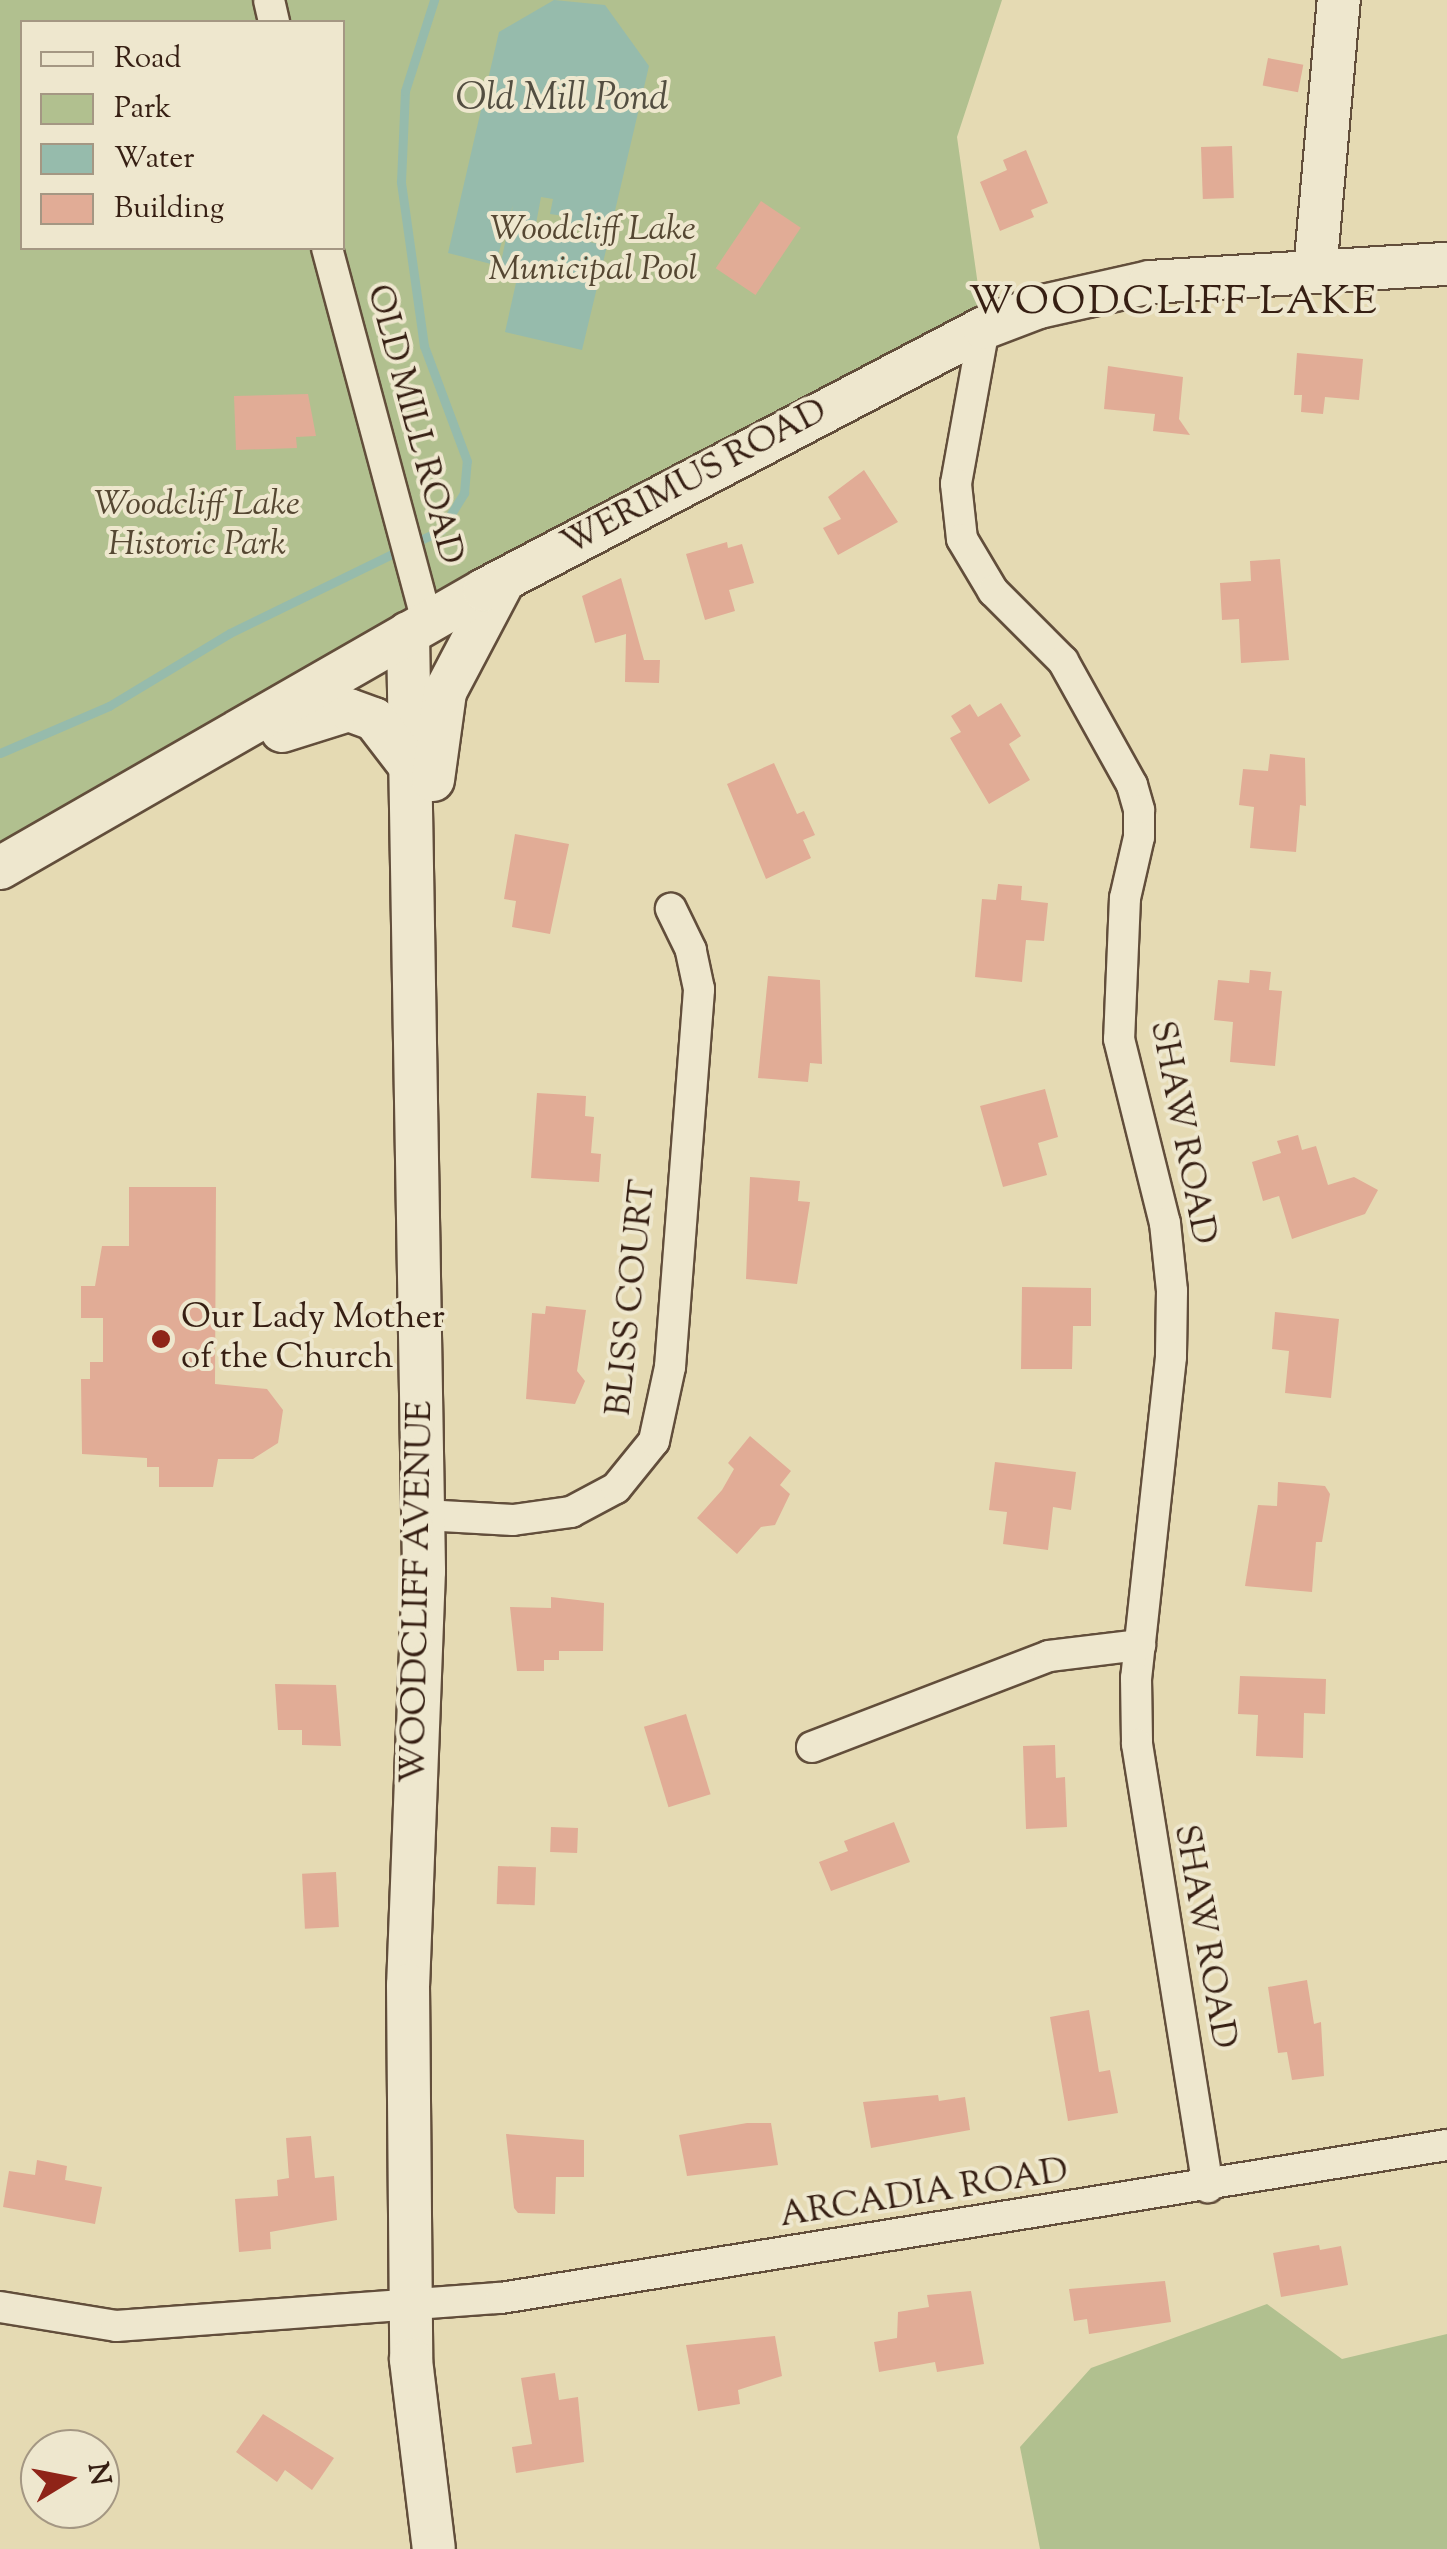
<!DOCTYPE html>
<style>
body{margin:0}
#map{position:relative;width:1447px;height:2549px;overflow:hidden;background:#e5dab3;font-family:"Sorts Mill Goudy",serif}
div>[style]{position:absolute}
[style*='--x']{left:calc(var(--x)*1px);top:calc(var(--y)*1px);width:calc(var(--w)*1px);rotate:calc(var(--a)*1deg)}
.green>*{inset:0;background:#b1c08f}
.water>*{inset:0;background:#96bbac}
.stream>*{height:9px;margin:-4.5px;padding:0 4.5px;transform-origin:4.5px;border-radius:4.5px;background:#96bbac}
.building>*{inset:0;background:#e1ac96;transform-origin:0 0}
.roads{filter:drop-shadow(2px 0 #624e3b) drop-shadow(-2px 0 #624e3b) drop-shadow(0 2px #624e3b) drop-shadow(0 -2px #624e3b)}
.street>*{height:30px;margin:-15px;padding:0 15px;transform-origin:15px;border-radius:15px;background:#eee7ce}
.secondary>*{height:42px;margin:-21px;padding:0 21px;transform-origin:21px;border-radius:21px;background:#eee7ce}
.dots>*{width:28px;height:28px;translate:-50% -50%;box-sizing:border-box;border:5px solid #eee7ce;border-radius:50%}
span{translate:-50% -50%;white-space:nowrap;text-align:center;line-height:1.15;-webkit-text-stroke:8px #eee7ce;paint-order:stroke}
.park-label{font-size:35px;color:#554732;font-style:italic}
.street-label{font-size:35px;color:#361f13}
.poi-label{font-size:35px;color:#361f13}
.left{translate:0 -50%;text-align:left}
.water-label{font-size:38px;color:#534e41;font-style:italic}
.quarter-label{font-size:40px;color:#361f13;letter-spacing:2.5px}
.legend{position:absolute;left:20px;top:20px;width:325px;height:230px;box-sizing:border-box;background:#eee7ce;border:2px solid #a49783;margin:0;padding:12px 18px;list-style:none;font-size:30px;color:#361f13}
.legend li{display:flex;align-items:center;gap:20px;height:50px}
.legend b{width:50px;border:2px solid #a49783}
.north{position:absolute;left:20px;top:2429px;width:100px;height:100px;box-sizing:border-box;background:#eee7ce;border:2px solid #a49783;border-radius:50%;rotate:80deg;font-size:28px;font-weight:700;line-height:40px;text-align:center;color:#361f13}
.north::after{content:'';display:block;margin:auto;width:35px;height:45px;background:#8f2418;clip-path:polygon(50% 0,100% 100%,50% 72%,0 100%)}
</style>
<div id="map">
<div class="green">
<i style="clip-path:polygon(evenodd,0 0,1002px 0,957px 137px,984px 328px,0 868px,0 0,22px 22px,342px 22px,342px 248px,22px 248px,22px 22px)"></i>
<i style="clip-path:polygon(1267px 2304px,1342px 2359px,1447px 2334px,1447px 2549px,1040px 2549px,1020px 2447px,1091px 2368px)"></i>
</div>
<div class="water">
<i style="clip-path:polygon(554px 0,605px 5px,649px 66px,610px 232px,566px 224px,564px 216px,550px 214px,553px 199px,541px 197px,535px 229px,607px 246px,582px 350px,505px 332px,518px 274px,500px 267px,513px 205px,495px 265px,448px 253px,499px 32px)"></i>
</div>
<div class="stream">
<i style="--x:0;--y:753;--w:119;--a:-23.3"></i>
<i style="--x:109;--y:706;--w:141;--a:-31.1"></i>
<i style="--x:230;--y:633;--w:235;--a:-26"></i>
<i style="--x:441;--y:530;--w:44;--a:-58.1"></i>
<i style="--x:464;--y:493;--w:32;--a:-85"></i>
<i style="--x:467;--y:461;--w:123;--a:-110.5"></i>
<i style="--x:424;--y:346;--w:166;--a:-98"></i>
<i style="--x:401;--y:182;--w:91;--a:-87.5"></i>
<i style="--x:405;--y:91;--w:96;--a:-72.3"></i>
</div>
<div class="building">
<i style="left:1268px;top:58px;width:36px;height:28px;rotate:11deg"></i>
<i style="left:1232px;top:146px;width:52px;height:31px;rotate:88deg"></i>
<i style="clip-path:polygon(1026px 150px,1048px 203px,1031px 210px,1034px 217px,1000px 231px,980px 182px,1007px 170px,1003px 160px)"></i>
<i style="left:761px;top:201px;width:48px;height:81px;rotate:34deg"></i>
<i style="clip-path:polygon(1297px 353px,1363px 359px,1359px 400px,1325px 397px,1323px 414px,1301px 412px,1302px 395px,1294px 395px)"></i>
<i style="clip-path:polygon(1108px 366px,1183px 377px,1179px 419px,1190px 435px,1153px 431px,1155px 414px,1104px 409px)"></i>
<i style="clip-path:polygon(308px 394px,316px 436px,296px 437px,297px 448px,236px 450px,234px 396px)"></i>
<i style="clip-path:polygon(864px 470px,898px 522px,838px 555px,823px 528px,841px 519px,828px 497px)"></i>
<i style="clip-path:polygon(727px 542px,728px 548px,742px 544px,754px 583px,729px 590px,735px 611px,705px 620px,686px 554px)"></i>
<i style="clip-path:polygon(1280px 559px,1289px 660px,1241px 663px,1239px 619px,1222px 620px,1220px 583px,1251px 581px,1250px 561px)"></i>
<i style="clip-path:polygon(621px 578px,644px 660px,660px 660px,659px 683px,625px 682px,626px 634px,595px 643px,582px 596px)"></i>
<i style="clip-path:polygon(1001px 703px,1021px 736px,1009px 744px,1030px 780px,989px 804px,950px 738px,961px 732px,951px 716px,970px 704px,978px 717px)"></i>
<i style="clip-path:polygon(1270px 754px,1305px 758px,1306px 806px,1300px 805px,1296px 852px,1250px 848px,1254px 807px,1239px 805px,1243px 769px,1268px 771px)"></i>
<i style="clip-path:polygon(774px 763px,797px 814px,804px 811px,815px 835px,803px 840px,811px 858px,766px 879px,727px 784px)"></i>
<i style="clip-path:polygon(515px 834px,569px 844px,550px 934px,512px 927px,516px 901px,504px 899px)"></i>
<i style="clip-path:polygon(998px 884px,1022px 886px,1021px 900px,1048px 903px,1044px 941px,1026px 940px,1022px 982px,975px 977px,982px 899px,996px 900px)"></i>
<i style="clip-path:polygon(1250px 970px,1271px 972px,1269px 990px,1282px 991px,1275px 1066px,1230px 1062px,1233px 1022px,1214px 1020px,1218px 980px,1249px 983px)"></i>
<i style="clip-path:polygon(768px 976px,820px 980px,822px 1064px,810px 1063px,808px 1082px,758px 1078px)"></i>
<i style="clip-path:polygon(1045px 1089px,1058px 1137px,1038px 1143px,1047px 1175px,1003px 1187px,980px 1106px)"></i>
<i style="clip-path:polygon(537px 1093px,586px 1096px,585px 1116px,594px 1117px,591px 1153px,601px 1154px,599px 1182px,531px 1178px)"></i>
<i style="clip-path:polygon(1298px 1135px,1302px 1150px,1316px 1146px,1328px 1185px,1354px 1177px,1378px 1190px,1365px 1214px,1292px 1239px,1279px 1196px,1263px 1201px,1252px 1162px,1281px 1153px,1277px 1141px)"></i>
<i style="clip-path:polygon(750px 1177px,800px 1181px,798px 1201px,810px 1202px,797px 1284px,746px 1279px)"></i>
<i style="clip-path:polygon(129px 1187px,216px 1187px,215px 1384px,267px 1389px,283px 1410px,278px 1443px,253px 1459px,218px 1459px,213px 1487px,159px 1487px,159px 1467px,147px 1467px,147px 1458px,82px 1454px,81px 1379px,90px 1379px,90px 1362px,103px 1362px,103px 1318px,81px 1318px,81px 1286px,95px 1286px,102px 1246px,129px 1246px)"></i>
<i style="clip-path:polygon(1022px 1287px,1091px 1288px,1091px 1326px,1073px 1326px,1072px 1369px,1021px 1369px)"></i>
<i style="clip-path:polygon(546px 1306px,586px 1310px,577px 1371px,585px 1381px,575px 1404px,526px 1399px,532px 1313px,545px 1314px)"></i>
<i style="clip-path:polygon(1275px 1312px,1339px 1319px,1331px 1398px,1285px 1393px,1289px 1351px,1272px 1349px)"></i>
<i style="clip-path:polygon(750px 1436px,791px 1471px,780px 1485px,790px 1494px,775px 1525px,761px 1527px,737px 1554px,697px 1518px,722px 1490px,734px 1469px,728px 1463px)"></i>
<i style="clip-path:polygon(995px 1462px,1076px 1472px,1071px 1510px,1053px 1507px,1048px 1550px,1003px 1544px,1007px 1512px,989px 1510px)"></i>
<i style="clip-path:polygon(1278px 1482px,1325px 1486px,1330px 1494px,1322px 1542px,1316px 1542px,1312px 1592px,1245px 1586px,1258px 1505px,1277px 1506px)"></i>
<i style="clip-path:polygon(551px 1597px,604px 1603px,603px 1651px,559px 1651px,559px 1660px,544px 1660px,544px 1671px,517px 1671px,510px 1607px,551px 1608px)"></i>
<i style="clip-path:polygon(1240px 1676px,1326px 1679px,1325px 1714px,1304px 1713px,1303px 1758px,1256px 1756px,1258px 1715px,1238px 1714px)"></i>
<i style="clip-path:polygon(275px 1684px,336px 1685px,341px 1746px,302px 1745px,302px 1730px,278px 1730px)"></i>
<i style="left:686px;top:1714px;width:84px;height:44px;rotate:73deg"></i>
<i style="clip-path:polygon(1055px 1745px,1056px 1778px,1065px 1777px,1067px 1827px,1026px 1829px,1023px 1746px)"></i>
<i style="clip-path:polygon(894px 1822px,910px 1862px,831px 1891px,819px 1862px,848px 1851px,844px 1841px)"></i>
<i style="left:551px;top:1827px;width:27px;height:25px;rotate:2deg"></i>
<i style="left:498px;top:1866px;width:38px;height:38px;rotate:2deg"></i>
<i style="left:336px;top:1872px;width:55px;height:34px;rotate:87deg"></i>
<i style="clip-path:polygon(1307px 1980px,1314px 2024px,1321px 2022px,1324px 2076px,1292px 2080px,1287px 2052px,1278px 2053px,1268px 1987px)"></i>
<i style="clip-path:polygon(1089px 2010px,1099px 2072px,1110px 2070px,1118px 2113px,1068px 2121px,1050px 2017px)"></i>
<i style="clip-path:polygon(938px 2095px,939px 2101px,965px 2097px,970px 2130px,871px 2148px,863px 2102px)"></i>
<i style="clip-path:polygon(747px 2123px,771px 2123px,778px 2165px,687px 2176px,679px 2135px)"></i>
<i style="clip-path:polygon(506px 2134px,584px 2140px,584px 2177px,556px 2177px,555px 2214px,518px 2213px,514px 2208px)"></i>
<i style="clip-path:polygon(311px 2136px,315px 2178px,334px 2176px,337px 2220px,270px 2232px,271px 2249px,239px 2252px,235px 2199px,278px 2196px,277px 2180px,289px 2178px,286px 2138px)"></i>
<i style="clip-path:polygon(37px 2160px,67px 2166px,65px 2180px,102px 2187px,95px 2224px,3px 2207px,9px 2171px,35px 2175px)"></i>
<i style="clip-path:polygon(1319px 2245px,1320px 2250px,1341px 2246px,1348px 2285px,1281px 2297px,1273px 2253px)"></i>
<i style="clip-path:polygon(1165px 2281px,1171px 2322px,1089px 2334px,1087px 2319px,1074px 2321px,1069px 2289px)"></i>
<i style="clip-path:polygon(971px 2291px,984px 2364px,937px 2372px,935px 2362px,879px 2372px,874px 2342px,897px 2338px,898px 2312px,929px 2307px,927px 2295px)"></i>
<i style="clip-path:polygon(775px 2336px,782px 2376px,738px 2390px,740px 2404px,698px 2411px,686px 2345px)"></i>
<i style="clip-path:polygon(555px 2373px,559px 2400px,578px 2397px,584px 2462px,516px 2473px,512px 2447px,532px 2444px,521px 2378px)"></i>
<i style="clip-path:polygon(263px 2414px,334px 2458px,312px 2490px,285px 2470px,277px 2482px,236px 2452px)"></i>
</div>
<div class="roads">
<div class="street">
<i style="--x:269;--y:0;--w:23;--a:77"></i>
<i style="--x:327;--y:248;--w:387;--a:75"></i>
<i style="--x:984;--y:328;--w:158;--a:100.2"></i>
<i style="--x:956;--y:484;--w:55;--a:83.8"></i>
<i style="--x:962;--y:539;--w:61;--a:59.2"></i>
<i style="--x:993;--y:591;--w:99;--a:45"></i>
<i style="--x:1063;--y:661;--w:142;--a:60.9"></i>
<i style="--x:1132;--y:785;--w:26;--a:74"></i>
<i style="--x:1139;--y:810;--w:27;--a:90"></i>
<i style="--x:1139;--y:837;--w:63;--a:102.9"></i>
<i style="--x:1125;--y:898;--w:141;--a:92.4"></i>
<i style="--x:1119;--y:1039;--w:190;--a:76"></i>
<i style="--x:1165;--y:1223;--w:68;--a:84.1"></i>
<i style="--x:1172;--y:1291;--w:66;--a:90.9"></i>
<i style="--x:1171;--y:1357;--w:323;--a:96.2"></i>
<i style="--x:1136;--y:1678;--w:66;--a:89.1"></i>
<i style="--x:1137;--y:1744;--w:449;--a:80.9"></i>
<i style="--x:424;--y:1515;--w:89;--a:3.2"></i>
<i style="--x:513;--y:1520;--w:59;--a:-7.9"></i>
<i style="--x:571;--y:1512;--w:51;--a:-28.1"></i>
<i style="--x:616;--y:1488;--w:60;--a:-51"></i>
<i style="--x:654;--y:1441;--w:76;--a:-77.8"></i>
<i style="--x:670;--y:1367;--w:379;--a:-85.6"></i>
<i style="--x:699;--y:989;--w:40;--a:-102"></i>
<i style="--x:691;--y:950;--w:46;--a:-116"></i>
<i style="--x:812;--y:1747;--w:254;--a:-21"></i>
<i style="--x:1049;--y:1656;--w:92;--a:-6.9"></i>
<i style="--x:0;--y:2307;--w:118;--a:9.3"></i>
<i style="--x:116;--y:2326;--w:386;--a:-4.2"></i>
<i style="--x:501;--y:2298;--w:958;--a:-9.19"></i>
</div>
<div class="secondary">
<i style="--x:1315;--y:272;--w:273;--a:-85"></i>
<i style="--x:408;--y:633;--w:938;--a:89.02"></i>
<i style="--x:424;--y:1571;--w:414;--a:92.2"></i>
<i style="--x:408;--y:1985;--w:375;--a:89.5"></i>
<i style="--x:411;--y:2360;--w:190;--a:83.1"></i>
<i style="--x:282;--y:731;--w:70;--a:-17.4"></i>
<i style="--x:349;--y:710;--w:27;--a:20"></i>
<i style="--x:374;--y:719;--w:59;--a:52.5"></i>
<i style="--x:433;--y:780;--w:89;--a:-82.2"></i>
<i style="--x:445;--y:692;--w:124;--a:-62.2"></i>
<i style="--x:0;--y:868;--w:558;--a:-29.87"></i>
<i style="--x:484;--y:590;--w:564;--a:-27.65"></i>
<i style="--x:984;--y:328;--w:59;--a:-20.9"></i>
<i style="--x:1039;--y:307;--w:114;--a:-12.7"></i>
<i style="--x:1150;--y:282;--w:298;--a:-3.5"></i>
</div>
</div>
<div class="dots">
<i style="left:161px;top:1339px;background:#8f2418"></i>
</div>
<div class="park-label">
<span style="left:593px;top:251px">Woodcliff Lake<br>Municipal Pool</span>
<span style="left:197px;top:526px">Woodcliff Lake<br>Historic Park</span>
</div>
<div class="street-label">
<span style="left:413px;top:425px;rotate:75deg">OLD MILL ROAD</span>
<span style="left:695px;top:479px;rotate:-28deg">WERIMUS ROAD</span>
<span style="left:1181px;top:1133px;rotate:79deg">SHAW ROAD</span>
<span style="left:633px;top:1298px;rotate:-84deg">BLISS COURT</span>
<span style="left:419px;top:1592px;rotate:-89deg">WOODCLIFF AVENUE</span>
<span style="left:1203px;top:1937px;rotate:80deg">SHAW ROAD</span>
<span style="left:924px;top:2195px;rotate:-9deg">ARCADIA ROAD</span>
</div>
<div class="poi-label">
<span class="left" style="left:181px;top:1339px">Our Lady Mother<br>of the Church</span>
</div>
<div class="water-label">
<span style="left:562px;top:101px">Old Mill Pond</span>
</div>
<div class="quarter-label">
<span style="left:1174px;top:304px">WOODCLIFF LAKE</span>
</div>
<ul class="legend">
<li><b style="height:12px;background:#eee7ce"></b>Road</li>
<li><b style="height:28px;background:#b1c08f"></b>Park</li>
<li><b style="height:28px;background:#96bbac"></b>Water</li>
<li><b style="height:28px;background:#e1ac96"></b>Building</li>
</ul>
<div class="north">N</div>
</div>
